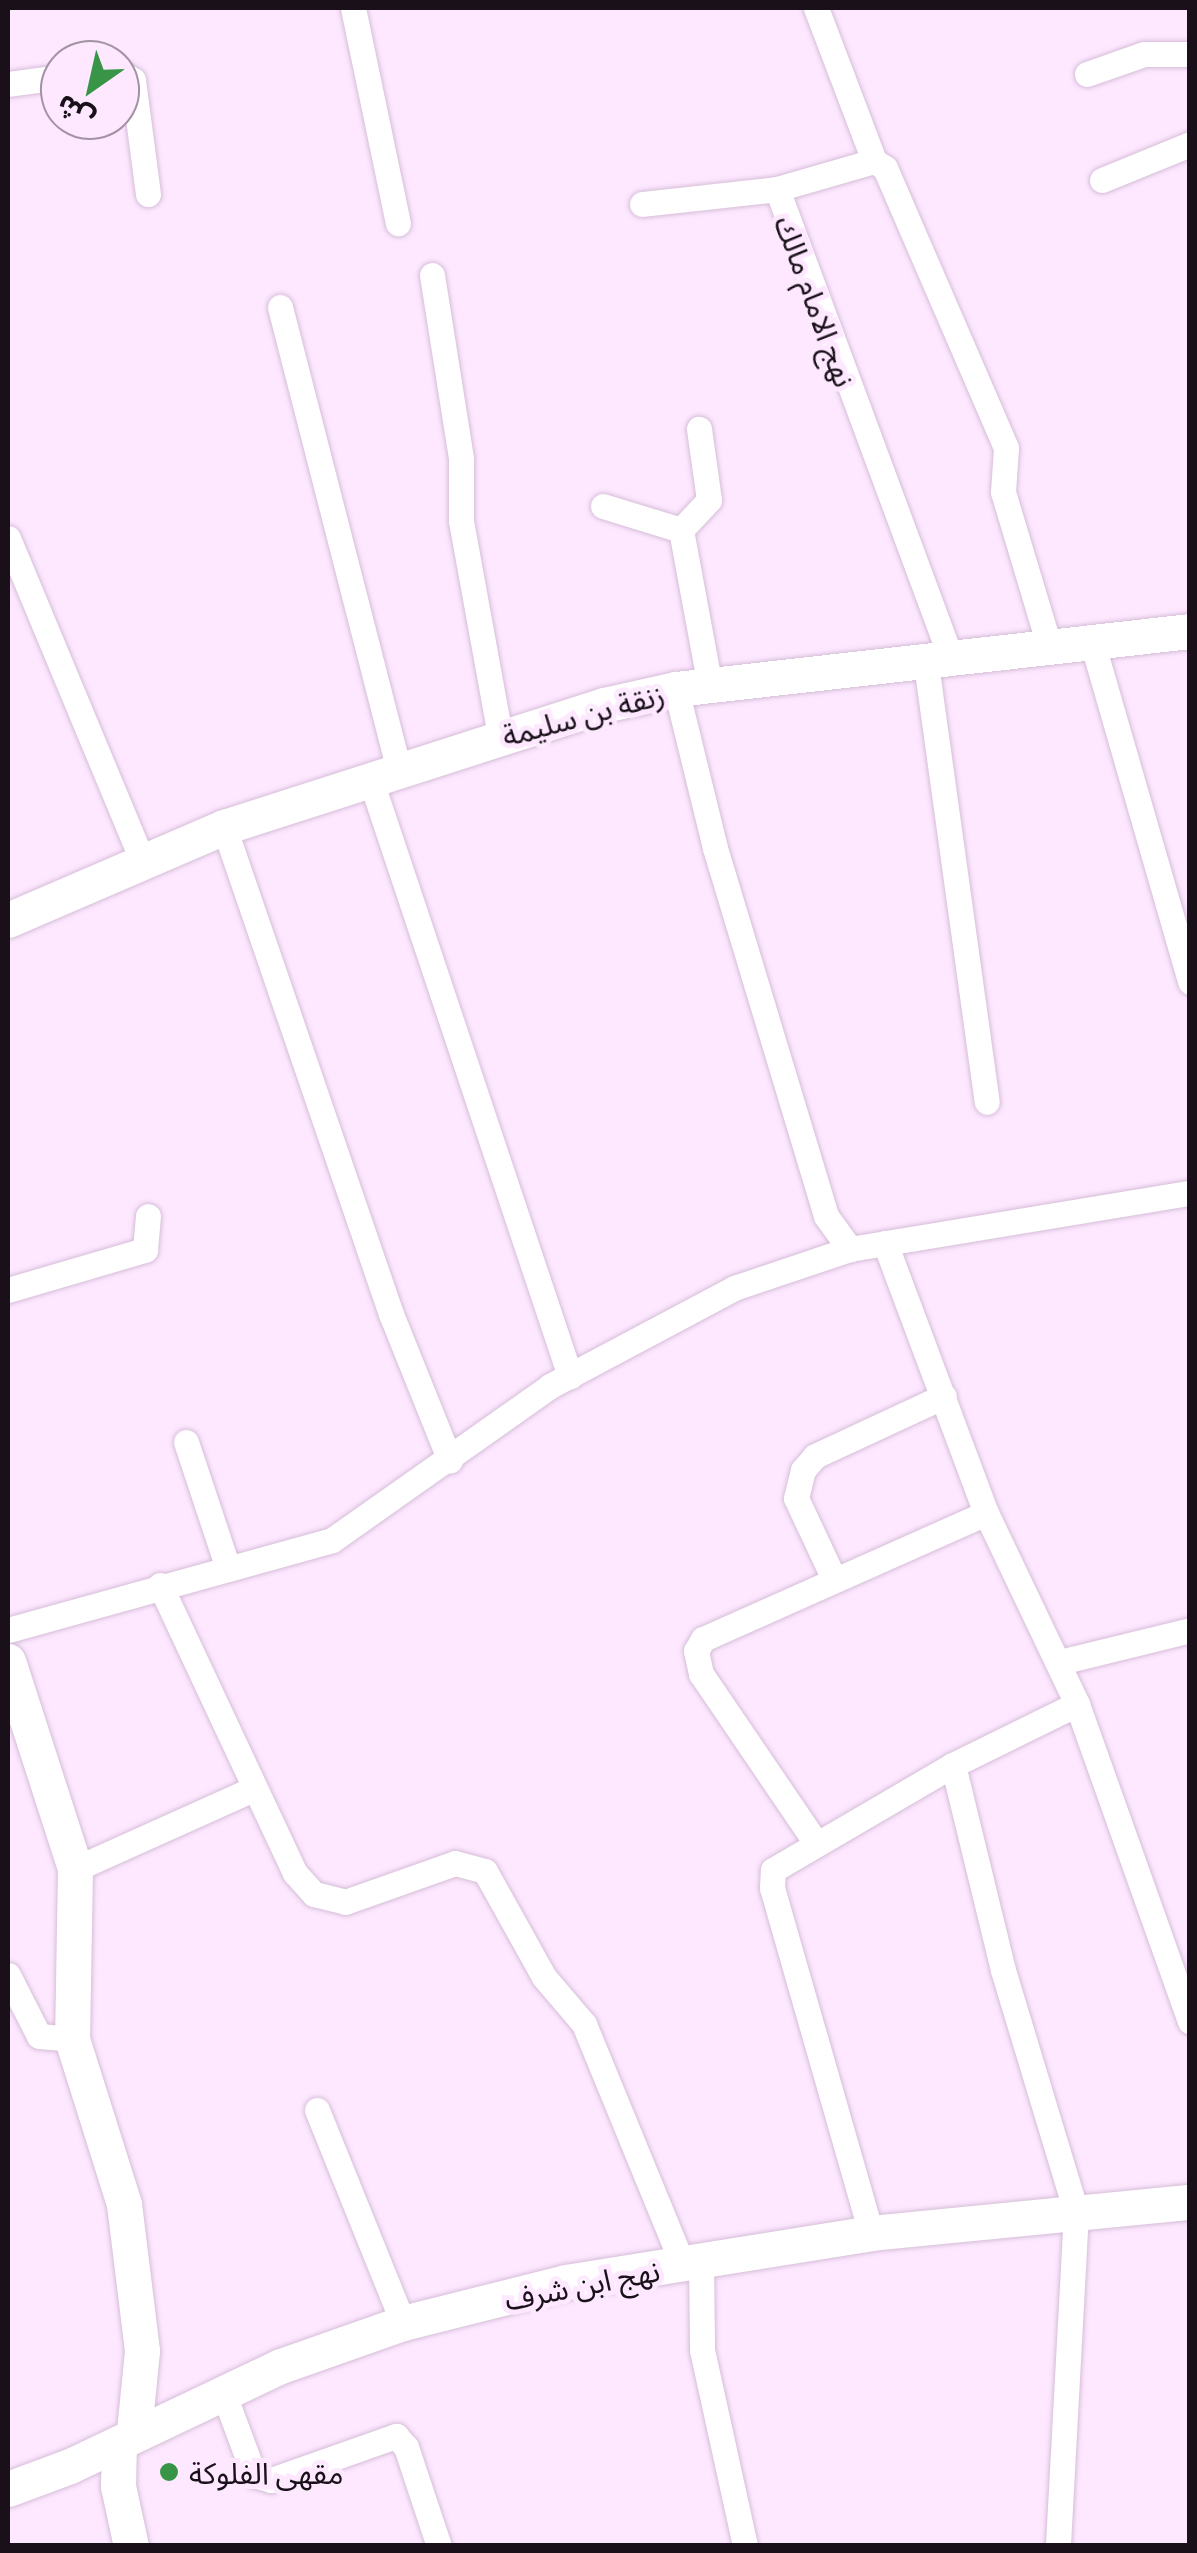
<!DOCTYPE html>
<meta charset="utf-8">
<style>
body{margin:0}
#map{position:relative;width:1197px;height:2553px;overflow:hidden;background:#fde8ff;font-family:"Exo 2","Noto Sans Arabic",sans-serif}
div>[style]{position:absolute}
.roads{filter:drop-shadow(0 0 2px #d6bdd8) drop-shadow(0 0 2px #d6bdd8)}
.street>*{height:25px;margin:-12.5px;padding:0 12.5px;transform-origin:12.5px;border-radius:12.5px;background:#fff}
.secondary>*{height:35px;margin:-17.5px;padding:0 17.5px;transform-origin:17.5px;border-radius:17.5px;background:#fff}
.dots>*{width:28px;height:28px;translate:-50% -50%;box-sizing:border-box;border:5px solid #fde8ff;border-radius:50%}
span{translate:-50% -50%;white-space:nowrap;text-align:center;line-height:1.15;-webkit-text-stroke:10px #fde8ff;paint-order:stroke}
.street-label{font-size:30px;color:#191019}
.poi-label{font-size:30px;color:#191019}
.left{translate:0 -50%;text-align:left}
.frame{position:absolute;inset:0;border:10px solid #191019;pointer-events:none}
.north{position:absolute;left:40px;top:40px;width:100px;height:100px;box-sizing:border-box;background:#fde8ff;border:2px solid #a292a3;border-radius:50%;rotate:214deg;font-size:28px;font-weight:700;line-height:40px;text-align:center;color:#191019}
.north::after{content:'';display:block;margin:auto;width:35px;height:45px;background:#389547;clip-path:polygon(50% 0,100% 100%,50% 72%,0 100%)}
</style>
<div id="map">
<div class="roads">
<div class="street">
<div style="left:353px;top:8px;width:220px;rotate:78.2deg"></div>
<div style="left:816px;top:8px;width:164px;rotate:69.2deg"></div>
<div style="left:874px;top:161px;width:101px;rotate:163.9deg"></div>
<div style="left:777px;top:189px;width:503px;rotate:69.66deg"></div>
<div style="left:120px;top:72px;width:15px;rotate:32deg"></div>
<div style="left:133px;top:80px;width:115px;rotate:82.5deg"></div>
<div style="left:1087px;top:74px;width:60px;rotate:-19.3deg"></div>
<div style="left:1144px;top:54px;width:46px"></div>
<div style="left:8px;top:84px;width:52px;rotate:-7.7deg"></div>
<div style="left:874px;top:161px;width:13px;rotate:32deg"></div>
<div style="left:885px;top:168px;width:305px;rotate:66.6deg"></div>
<div style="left:1006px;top:448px;width:44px;rotate:93.9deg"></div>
<div style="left:1003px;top:492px;width:164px;rotate:73.3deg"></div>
<div style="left:1102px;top:180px;width:95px;rotate:-22.2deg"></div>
<div style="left:642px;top:204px;width:136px;rotate:-6.3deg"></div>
<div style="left:432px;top:275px;width:185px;rotate:81deg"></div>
<div style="left:461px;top:458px;width:63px;rotate:90deg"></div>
<div style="left:461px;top:521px;width:218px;rotate:79.7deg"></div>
<div style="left:280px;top:307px;width:477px;rotate:75.6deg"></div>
<div style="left:603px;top:506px;width:82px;rotate:17.1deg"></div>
<div style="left:681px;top:530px;width:159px;rotate:79.5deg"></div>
<div style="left:681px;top:530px;width:41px;rotate:-47deg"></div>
<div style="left:709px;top:500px;width:72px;rotate:-98deg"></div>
<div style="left:8px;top:538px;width:349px;rotate:67.4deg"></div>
<div style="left:1093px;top:645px;width:351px;rotate:73.9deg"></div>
<div style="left:926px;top:664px;width:442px;rotate:82.1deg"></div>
<div style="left:676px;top:689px;width:164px;rotate:76.2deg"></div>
<div style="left:715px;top:848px;width:384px;rotate:73.2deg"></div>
<div style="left:826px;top:1216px;width:41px;rotate:54deg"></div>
<div style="left:370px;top:778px;width:631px;rotate:71.51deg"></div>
<div style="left:224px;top:827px;width:515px;rotate:71.07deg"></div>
<div style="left:391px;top:1314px;width:158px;rotate:68.1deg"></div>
<div style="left:885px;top:1243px;width:288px;rotate:69.5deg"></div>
<div style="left:986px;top:1513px;width:212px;rotate:64.5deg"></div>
<div style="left:1077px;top:1704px;width:337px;rotate:70.4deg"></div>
<div style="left:8px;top:1290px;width:143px;rotate:-16.3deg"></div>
<div style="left:145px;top:1250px;width:34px;rotate:-85deg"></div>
<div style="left:186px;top:1442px;width:130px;rotate:71.6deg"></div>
<div style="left:833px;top:1577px;width:87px;rotate:-115.1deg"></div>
<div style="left:796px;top:1498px;width:29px;rotate:-76deg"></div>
<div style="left:803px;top:1470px;width:18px;rotate:-49deg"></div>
<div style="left:815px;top:1456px;width:142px;rotate:-24.9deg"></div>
<div style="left:160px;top:1585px;width:318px;rotate:64.9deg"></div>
<div style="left:295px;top:1873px;width:28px;rotate:48deg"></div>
<div style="left:314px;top:1894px;width:32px;rotate:14deg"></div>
<div style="left:345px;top:1902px;width:117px;rotate:-19.5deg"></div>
<div style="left:455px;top:1863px;width:31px;rotate:15deg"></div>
<div style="left:485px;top:1871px;width:121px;rotate:60.9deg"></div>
<div style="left:544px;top:1977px;width:62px;rotate:49.6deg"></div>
<div style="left:584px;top:2024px;width:261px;rotate:67.7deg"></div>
<div style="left:8px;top:1630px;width:336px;rotate:-15.5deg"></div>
<div style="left:332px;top:1540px;width:267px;rotate:-35.2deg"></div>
<div style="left:550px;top:1386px;width:208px;rotate:-28deg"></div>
<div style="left:734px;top:1288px;width:122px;rotate:-18.6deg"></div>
<div style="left:850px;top:1249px;width:345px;rotate:-9.4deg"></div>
<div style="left:1060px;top:1662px;width:134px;rotate:-13.8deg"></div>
<div style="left:953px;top:1765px;width:211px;rotate:76.3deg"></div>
<div style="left:1003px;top:1970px;width:253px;rotate:73.2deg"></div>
<div style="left:1076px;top:2212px;width:334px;rotate:93.1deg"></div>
<div style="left:816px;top:1843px;width:204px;rotate:-124.2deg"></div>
<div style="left:701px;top:1674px;width:24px;rotate:-102deg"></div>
<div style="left:696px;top:1651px;width:14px;rotate:-60deg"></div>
<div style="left:703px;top:1639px;width:310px;rotate:-24deg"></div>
<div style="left:75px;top:1869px;width:197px;rotate:-24.2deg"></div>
<div style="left:8px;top:1975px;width:68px;rotate:63.1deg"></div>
<div style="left:39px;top:2036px;width:33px;rotate:5deg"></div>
<div style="left:317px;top:2110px;width:230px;rotate:68deg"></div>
<div style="left:871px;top:2233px;width:359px;rotate:-106deg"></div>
<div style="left:772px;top:1888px;width:18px;rotate:-87deg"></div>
<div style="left:773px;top:1870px;width:208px;rotate:-30.3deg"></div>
<div style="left:953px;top:1765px;width:138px;rotate:-26.2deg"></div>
<div style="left:701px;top:2262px;width:88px;rotate:89.3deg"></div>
<div style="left:702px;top:2350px;width:201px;rotate:77.6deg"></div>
<div style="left:222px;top:2389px;width:92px;rotate:69.6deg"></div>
<div style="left:254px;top:2475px;width:18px;rotate:16deg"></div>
<div style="left:271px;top:2480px;width:133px;rotate:-19.4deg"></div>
<div style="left:396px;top:2436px;width:15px;rotate:48deg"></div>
<div style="left:406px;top:2447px;width:104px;rotate:71.6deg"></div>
</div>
<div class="secondary">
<div style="left:8px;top:920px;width:235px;rotate:-23.3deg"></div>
<div style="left:224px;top:827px;width:399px;rotate:-17.8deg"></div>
<div style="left:604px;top:705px;width:74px;rotate:-12.5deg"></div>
<div style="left:676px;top:689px;width:517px;rotate:-6.44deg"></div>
<div style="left:8px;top:1661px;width:219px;rotate:72.1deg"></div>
<div style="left:75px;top:1869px;width:170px;rotate:91deg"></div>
<div style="left:72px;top:2039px;width:173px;rotate:72.5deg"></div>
<div style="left:124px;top:2204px;width:148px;rotate:83deg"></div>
<div style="left:142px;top:2351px;width:80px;rotate:95.7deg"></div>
<div style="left:119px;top:2443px;width:43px;rotate:91.3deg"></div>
<div style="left:118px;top:2486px;width:61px;rotate:77.8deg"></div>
<div style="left:8px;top:2489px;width:66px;rotate:-20.4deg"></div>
<div style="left:70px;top:2466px;width:233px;rotate:-25.4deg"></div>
<div style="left:281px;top:2366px;width:129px;rotate:-19.4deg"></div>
<div style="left:403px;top:2323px;width:168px;rotate:-14.1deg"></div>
<div style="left:566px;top:2282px;width:309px;rotate:-9.1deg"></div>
<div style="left:871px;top:2233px;width:321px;rotate:-5.6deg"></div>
</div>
</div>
<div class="dots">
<div style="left:169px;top:2472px;background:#389547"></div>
</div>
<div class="street-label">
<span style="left:816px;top:301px;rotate:70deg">نهج الامام مالك</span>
<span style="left:583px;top:714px;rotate:-15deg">زنقة بن سليمة</span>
<span style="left:582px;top:2284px;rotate:-11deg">نهج ابن شرف</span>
</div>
<div class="poi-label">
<span class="left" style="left:189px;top:2472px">مقهى الفلوكة</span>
</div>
<div class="frame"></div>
<div class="north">ش</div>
</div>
